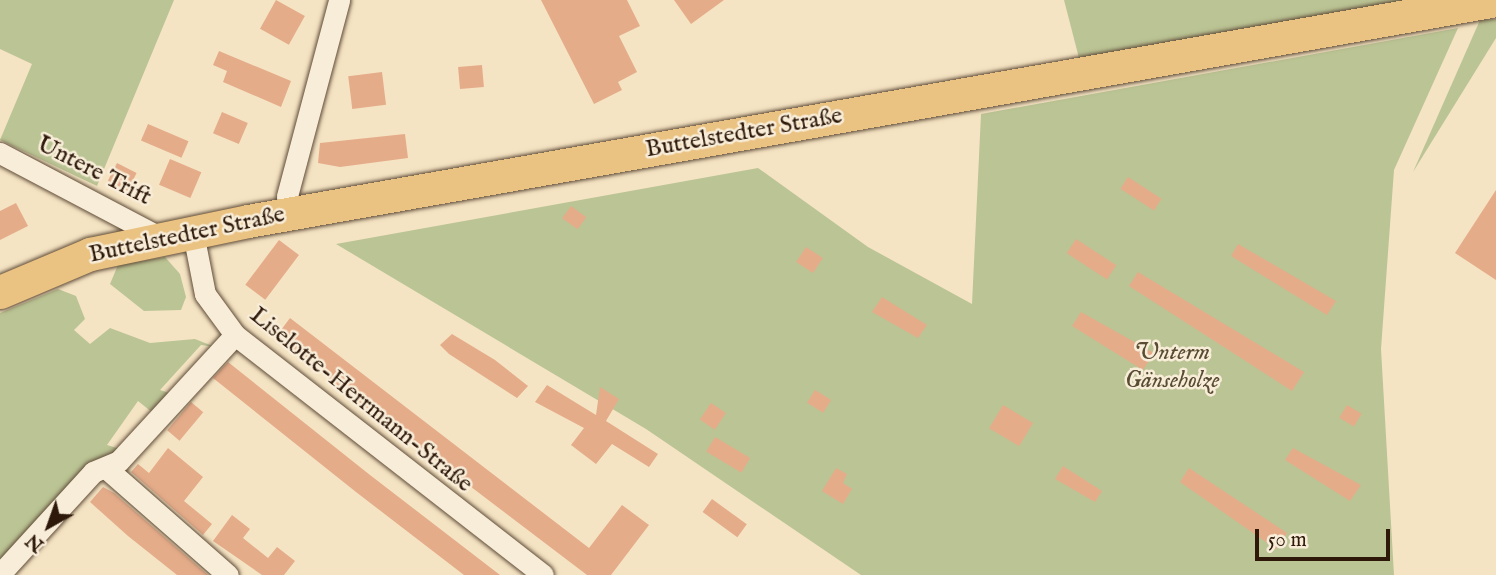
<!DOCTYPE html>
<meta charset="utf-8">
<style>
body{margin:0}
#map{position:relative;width:1496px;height:575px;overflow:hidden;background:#f5e4c3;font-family:"IM FELL English",serif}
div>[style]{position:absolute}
.green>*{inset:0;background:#bbc494}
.building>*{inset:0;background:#e5ac8a;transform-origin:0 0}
.roads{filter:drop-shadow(0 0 2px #5f4b38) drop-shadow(0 0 2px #5f4b38)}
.minor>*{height:21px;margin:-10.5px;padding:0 10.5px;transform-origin:10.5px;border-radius:10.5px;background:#f8edd8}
.primary>*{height:33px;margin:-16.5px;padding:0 16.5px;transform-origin:16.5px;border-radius:16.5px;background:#eac282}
span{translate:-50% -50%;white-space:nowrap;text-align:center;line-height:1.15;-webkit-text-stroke:5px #f8edd8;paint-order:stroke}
.street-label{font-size:24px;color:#2d1809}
.park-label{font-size:24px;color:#584c33;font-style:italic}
.north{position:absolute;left:14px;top:491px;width:70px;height:70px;-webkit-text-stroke:5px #f8edd8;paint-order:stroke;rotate:220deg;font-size:19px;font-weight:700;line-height:28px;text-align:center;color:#2d1809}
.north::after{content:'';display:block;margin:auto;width:24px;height:32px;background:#2d1809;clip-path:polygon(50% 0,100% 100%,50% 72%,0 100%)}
.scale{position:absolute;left:1255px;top:529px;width:135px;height:32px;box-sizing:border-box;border:4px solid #2d1809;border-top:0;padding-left:9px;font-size:21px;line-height:24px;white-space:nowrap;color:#2d1809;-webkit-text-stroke:5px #f8edd8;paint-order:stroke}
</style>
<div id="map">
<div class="green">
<div style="clip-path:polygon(0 0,174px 0,97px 186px,0 140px,32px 64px,0 49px)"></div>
<div style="clip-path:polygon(1064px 0,1433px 0,1080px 62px)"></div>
<div style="clip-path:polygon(1496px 19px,1496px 38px,1413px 172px,1480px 20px)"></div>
<div style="clip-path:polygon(1458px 28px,1394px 170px,1381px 349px,1394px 575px,861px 575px,646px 429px,336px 244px,758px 168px,868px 247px,972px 304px,981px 114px)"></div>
<div style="clip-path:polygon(165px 257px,180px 274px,186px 297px,181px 310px,144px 311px,110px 284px,118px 265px)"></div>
<div style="clip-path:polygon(58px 289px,76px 296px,85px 319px,74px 330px,90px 344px,110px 328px,150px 343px,195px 339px,215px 347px,201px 345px,160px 390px,172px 394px,153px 413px,138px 401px,107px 445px,120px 449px,0 560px,0 313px)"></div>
</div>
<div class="building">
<div style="left:276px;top:0;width:33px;height:33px;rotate:29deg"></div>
<div style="clip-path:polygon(541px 0,627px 0,640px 26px,619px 36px,637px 72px,618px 82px,622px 90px,594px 104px)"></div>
<div style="clip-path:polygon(674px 0,724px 0,691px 24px)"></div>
<div style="clip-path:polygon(219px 51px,291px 81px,281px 107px,223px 82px,227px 71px,213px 65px)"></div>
<div style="left:482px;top:65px;width:22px;height:24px;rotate:85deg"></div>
<div style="left:382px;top:72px;width:33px;height:34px;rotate:83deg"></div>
<div style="left:222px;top:112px;width:28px;height:23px;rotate:23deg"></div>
<div style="left:148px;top:124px;width:44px;height:18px;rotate:23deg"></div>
<div style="clip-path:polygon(405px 134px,408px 158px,340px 167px,318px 163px,320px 143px)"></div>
<div style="left:170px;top:159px;width:34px;height:28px;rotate:23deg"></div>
<div style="left:117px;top:163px;width:22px;height:20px;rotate:27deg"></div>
<div style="left:1128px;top:177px;width:40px;height:14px;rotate:33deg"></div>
<div style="clip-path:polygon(1496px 190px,1496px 280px,1455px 253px)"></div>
<div style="clip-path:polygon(16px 203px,28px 226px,0 240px,0 211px)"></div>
<div style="left:571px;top:206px;width:19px;height:15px;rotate:36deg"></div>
<div style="left:1076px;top:239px;width:48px;height:17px;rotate:33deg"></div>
<div style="left:279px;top:240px;width:25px;height:56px;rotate:37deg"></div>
<div style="clip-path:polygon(1238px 244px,1336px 301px,1327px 315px,1231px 256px)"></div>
<div style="left:806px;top:247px;width:20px;height:18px;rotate:33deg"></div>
<div style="clip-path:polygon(1138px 272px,1304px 372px,1292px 391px,1129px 286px)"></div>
<div style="clip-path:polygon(882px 297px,927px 325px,918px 338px,872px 312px)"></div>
<div style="clip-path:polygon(1081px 312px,1154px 353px,1143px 370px,1072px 326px)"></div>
<div style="clip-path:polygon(290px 318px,589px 548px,622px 505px,649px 525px,611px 575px,587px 575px,275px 338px)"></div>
<div style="clip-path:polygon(452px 334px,495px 360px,528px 386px,517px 398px,449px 354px,440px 345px)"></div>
<div style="clip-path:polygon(228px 362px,370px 475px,500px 575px,464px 575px,356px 492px,213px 378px)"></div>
<div style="clip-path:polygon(547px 385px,596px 415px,600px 387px,619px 399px,606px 421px,658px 454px,649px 467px,612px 444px,596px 464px,571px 445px,584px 428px,535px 402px)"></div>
<div style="left:815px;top:390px;width:19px;height:15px;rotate:32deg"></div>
<div style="left:191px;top:402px;width:16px;height:37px;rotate:40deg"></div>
<div style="left:711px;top:403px;width:18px;height:20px;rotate:34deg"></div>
<div style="left:1003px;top:405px;width:35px;height:27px;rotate:31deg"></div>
<div style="left:1347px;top:405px;width:17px;height:15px;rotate:31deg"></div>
<div style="left:715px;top:437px;width:41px;height:17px;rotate:31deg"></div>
<div style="clip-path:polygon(168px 448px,203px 477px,184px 501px,212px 524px,203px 535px,131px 472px,138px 464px,149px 473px)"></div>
<div style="clip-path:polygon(1293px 448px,1361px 485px,1350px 501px,1285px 460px)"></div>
<div style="clip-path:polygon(1063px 466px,1102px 491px,1095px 502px,1055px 479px)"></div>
<div style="clip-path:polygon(836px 468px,847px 474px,843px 483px,852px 489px,843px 504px,822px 491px)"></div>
<div style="clip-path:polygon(1189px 468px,1287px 533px,1276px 549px,1180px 482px)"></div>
<div style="clip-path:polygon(103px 487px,114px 493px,208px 575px,177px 575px,128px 536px,90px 502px)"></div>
<div style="left:712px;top:499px;width:43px;height:16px;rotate:36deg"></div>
<div style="clip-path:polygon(232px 515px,250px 529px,243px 538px,268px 558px,277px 547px,295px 561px,284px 575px,262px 575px,213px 541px)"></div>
</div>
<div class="roads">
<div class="minor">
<div style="left:0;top:153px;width:184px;rotate:27.8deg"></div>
<div style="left:291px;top:213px;width:17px;rotate:-103deg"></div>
<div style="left:287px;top:196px;width:203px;rotate:-75.1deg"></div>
<div style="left:193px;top:233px;width:62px;rotate:78.9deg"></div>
<div style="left:205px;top:294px;width:51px;rotate:53.8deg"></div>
<div style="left:235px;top:335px;width:390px;rotate:37.9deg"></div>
<div style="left:106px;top:468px;width:162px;rotate:41.3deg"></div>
<div style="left:0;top:574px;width:138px;rotate:-47.6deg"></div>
<div style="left:93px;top:472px;width:28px;rotate:-23deg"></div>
<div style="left:119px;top:461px;width:171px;rotate:-47.4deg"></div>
</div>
<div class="primary">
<div style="left:0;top:292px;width:98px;rotate:-22.9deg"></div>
<div style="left:90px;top:254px;width:161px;rotate:-11.8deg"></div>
<div style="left:248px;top:221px;width:1267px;rotate:-10.04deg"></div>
</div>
</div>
<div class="street-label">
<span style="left:744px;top:133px;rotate:-10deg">Buttelstedter Straße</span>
<span style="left:94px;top:171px;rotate:27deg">Untere Trift</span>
<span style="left:187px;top:235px;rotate:-12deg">Buttelstedter Straße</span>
<span style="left:361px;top:400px;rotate:39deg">Liselotte-Herrmann-Straße</span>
</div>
<div class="park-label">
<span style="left:1172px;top:367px">Unterm<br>Gänseholze</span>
</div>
<div class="north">N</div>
<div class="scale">50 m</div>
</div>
